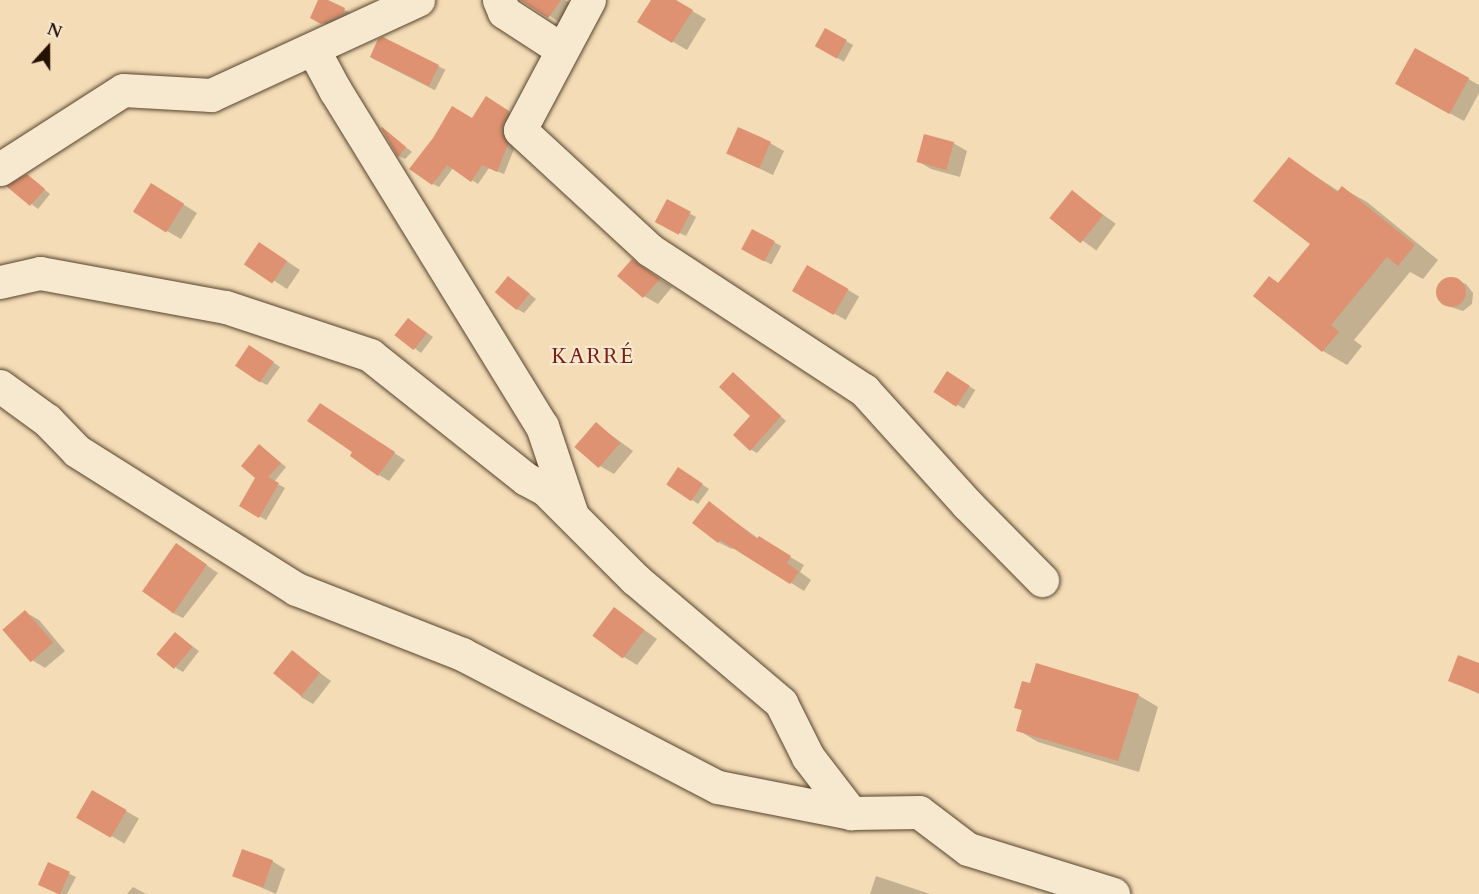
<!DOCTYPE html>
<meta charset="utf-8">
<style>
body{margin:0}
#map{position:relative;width:1479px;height:894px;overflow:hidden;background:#f3dcb6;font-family:Cardo,serif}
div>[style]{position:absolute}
.shadow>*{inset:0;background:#0003;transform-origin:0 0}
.building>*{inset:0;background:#de9271;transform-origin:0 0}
.round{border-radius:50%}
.roads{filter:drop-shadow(0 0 2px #58442e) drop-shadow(0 0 2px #58442e)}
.minor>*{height:33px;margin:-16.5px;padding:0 16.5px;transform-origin:16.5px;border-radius:16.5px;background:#f7e8d0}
span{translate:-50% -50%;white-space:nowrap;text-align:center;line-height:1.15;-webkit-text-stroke:4.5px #f7e8d0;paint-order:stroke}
.neighbourhood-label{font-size:22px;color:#7a1f14;letter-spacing:1.5px}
.north{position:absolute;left:18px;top:18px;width:60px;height:60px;-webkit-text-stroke:4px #f7e8d0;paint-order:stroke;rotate:21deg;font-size:16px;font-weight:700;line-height:24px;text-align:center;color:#251100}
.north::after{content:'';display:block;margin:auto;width:21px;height:27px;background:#251100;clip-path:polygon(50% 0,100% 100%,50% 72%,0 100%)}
</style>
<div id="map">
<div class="shadow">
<div style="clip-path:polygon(320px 0,324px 0,351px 13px,329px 26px,318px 21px)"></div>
<div style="clip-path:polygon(527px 0,565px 0,575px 7px,563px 25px)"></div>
<div style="clip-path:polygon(653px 0,673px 0,706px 19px,687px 50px,639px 22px)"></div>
<div style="left:826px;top:30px;width:31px;height:19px;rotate:29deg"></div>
<div style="left:383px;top:38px;width:70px;height:23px;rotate:27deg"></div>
<div style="clip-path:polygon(1416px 50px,1479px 85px,1479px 93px,1464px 121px,1397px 84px)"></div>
<div style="clip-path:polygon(493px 102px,514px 116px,507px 134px,514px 149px,504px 174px,489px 168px,478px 184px,453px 168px,439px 187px,433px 184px,472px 120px)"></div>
<div style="clip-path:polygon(383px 129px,412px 152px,405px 159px,399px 156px)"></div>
<div style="clip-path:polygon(770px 143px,784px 151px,773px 175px,741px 160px)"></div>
<div style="clip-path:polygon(953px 143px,967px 151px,960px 177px,931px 169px,918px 161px)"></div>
<div style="clip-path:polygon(1289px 159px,1340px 192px,1342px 188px,1367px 202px,1438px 260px,1423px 279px,1410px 272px,1354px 340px,1362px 346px,1347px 365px,1323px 351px,1270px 278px,1279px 283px,1312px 244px)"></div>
<div style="clip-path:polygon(33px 180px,50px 194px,38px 209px,8px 186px)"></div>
<div style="left:1072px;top:192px;width:54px;height:33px;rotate:36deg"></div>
<div style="clip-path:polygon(165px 193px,197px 213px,181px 239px,167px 231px)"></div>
<div style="clip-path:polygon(667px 201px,696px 217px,686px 236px,663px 225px)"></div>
<div style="left:753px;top:231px;width:32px;height:21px;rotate:28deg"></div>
<div style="clip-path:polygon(273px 252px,300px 270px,287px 289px,247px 263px)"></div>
<div style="clip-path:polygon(632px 261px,672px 287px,658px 304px,644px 296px)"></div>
<div style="left:808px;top:267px;width:59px;height:27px;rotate:30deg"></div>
<div style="clip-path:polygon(509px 278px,536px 299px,524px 313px,517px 309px)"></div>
<div style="clip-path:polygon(1448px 278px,1466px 284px,1473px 293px,1472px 304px,1463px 311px,1445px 305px,1437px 296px,1439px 285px)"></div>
<div style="clip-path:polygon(415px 324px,433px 337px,421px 353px,397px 335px)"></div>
<div style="clip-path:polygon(255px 350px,280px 367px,267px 385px,261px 382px)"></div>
<div style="left:947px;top:373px;width:33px;height:22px;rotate:31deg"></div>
<div style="clip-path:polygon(734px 374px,786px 421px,757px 453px,750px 449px,752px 416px)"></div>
<div style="clip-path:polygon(331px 411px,405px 460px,389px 481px,379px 475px,354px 452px)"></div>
<div style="clip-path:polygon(596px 424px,633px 451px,614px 474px,600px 466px)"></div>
<div style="clip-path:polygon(260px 446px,286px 467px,274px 482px,285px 488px,266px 520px,241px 506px,257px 477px)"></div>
<div style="clip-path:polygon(684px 472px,709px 489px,698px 504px,668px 483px)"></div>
<div style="clip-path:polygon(709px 503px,759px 539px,804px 565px,800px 572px,811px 580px,804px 591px,734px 547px,732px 549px,718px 542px)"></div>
<div style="clip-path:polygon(177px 545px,218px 573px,183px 618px,171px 612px)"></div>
<div style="clip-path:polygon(615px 609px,657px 639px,637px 665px,624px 657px)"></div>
<div style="clip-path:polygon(25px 612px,39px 620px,65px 651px,45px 668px,32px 660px)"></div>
<div style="clip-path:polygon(181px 638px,199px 651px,183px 672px,176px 668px)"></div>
<div style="clip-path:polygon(292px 652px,331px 681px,313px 704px,301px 697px)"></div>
<div style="clip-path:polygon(1479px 664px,1479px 694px,1450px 680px)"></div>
<div style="clip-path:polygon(1138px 695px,1158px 707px,1139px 772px,1038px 742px,1018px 730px,1023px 711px,1016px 707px)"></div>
<div style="left:93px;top:792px;width:53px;height:29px;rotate:30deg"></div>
<div style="clip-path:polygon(272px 861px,285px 869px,276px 894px,233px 875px)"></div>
<div style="clip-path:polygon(49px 864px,76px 877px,67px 894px,59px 894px,45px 887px)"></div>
<div style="clip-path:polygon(876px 876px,930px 894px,870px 894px)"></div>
<div style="clip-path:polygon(133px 887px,146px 894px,127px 894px)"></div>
</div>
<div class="building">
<div style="clip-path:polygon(318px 0,328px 0,345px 8px,343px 14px,321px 24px,310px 18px)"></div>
<div style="clip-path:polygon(520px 0,561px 0,548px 18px)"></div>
<div style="clip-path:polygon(651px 0,676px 0,693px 10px,672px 43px,637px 22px)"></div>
<div style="left:825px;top:28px;width:25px;height:21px;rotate:29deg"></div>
<div style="clip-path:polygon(383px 37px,439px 65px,429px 86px,370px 57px,378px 39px)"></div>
<div style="left:1415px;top:48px;width:62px;height:41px;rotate:29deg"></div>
<div style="clip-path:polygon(486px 96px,509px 111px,501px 130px,508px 144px,497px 172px,482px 165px,471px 182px,447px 165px,432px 185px,409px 169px,433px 138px,452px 106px,472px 118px)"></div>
<div style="clip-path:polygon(382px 127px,406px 147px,398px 157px,381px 128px)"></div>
<div style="left:738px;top:127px;width:36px;height:29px;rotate:24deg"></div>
<div style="left:924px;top:134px;width:31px;height:29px;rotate:15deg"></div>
<div style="clip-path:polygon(1289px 157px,1337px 192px,1342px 186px,1415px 245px,1398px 266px,1387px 257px,1331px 325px,1339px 332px,1322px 352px,1253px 296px,1269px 276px,1278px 283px,1310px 244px,1253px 201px)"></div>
<div style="clip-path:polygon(27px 174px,45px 189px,30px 206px,6px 186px)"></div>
<div style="left:151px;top:183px;width:39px;height:34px;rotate:32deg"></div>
<div style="left:1072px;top:190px;width:40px;height:36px;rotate:39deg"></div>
<div style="left:667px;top:199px;width:27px;height:26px;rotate:28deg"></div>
<div style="left:752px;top:229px;width:26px;height:23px;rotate:28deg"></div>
<div style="left:259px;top:242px;width:34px;height:27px;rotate:34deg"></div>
<div style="clip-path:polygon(632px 259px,660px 279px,643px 298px,617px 276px)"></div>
<div style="left:807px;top:265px;width:48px;height:30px;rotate:30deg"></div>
<div style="left:508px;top:276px;width:28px;height:21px;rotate:39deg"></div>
<div class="round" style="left:1436px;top:277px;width:30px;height:30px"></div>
<div style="left:408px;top:318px;width:24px;height:22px;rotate:38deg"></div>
<div style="left:249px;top:345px;width:30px;height:25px;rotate:34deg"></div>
<div style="left:947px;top:371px;width:27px;height:25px;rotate:33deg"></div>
<div style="clip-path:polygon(733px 372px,781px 416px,750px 451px,733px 435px,750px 416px,719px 387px)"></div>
<div style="clip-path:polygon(320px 403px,395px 452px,378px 476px,350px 456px,352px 452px,307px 421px)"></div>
<div style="left:596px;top:422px;width:32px;height:33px;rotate:41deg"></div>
<div style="clip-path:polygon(259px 444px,281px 463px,268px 477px,279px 483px,259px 518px,239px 506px,255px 478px,241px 466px)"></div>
<div style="left:678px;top:467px;width:30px;height:21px;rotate:34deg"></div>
<div style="clip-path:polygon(709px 501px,757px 539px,759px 536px,791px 556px,787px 563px,799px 572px,790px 584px,720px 540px,718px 543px,692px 523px)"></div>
<div style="left:176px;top:543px;width:38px;height:59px;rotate:35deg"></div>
<div style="left:614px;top:607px;width:38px;height:36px;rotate:37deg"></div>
<div style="left:25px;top:610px;width:43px;height:30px;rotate:49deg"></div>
<div style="left:175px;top:632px;width:23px;height:29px;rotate:40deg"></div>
<div style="left:292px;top:650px;width:36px;height:30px;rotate:39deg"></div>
<div style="clip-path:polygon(1458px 655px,1479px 663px,1479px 693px,1448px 681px)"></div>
<div style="clip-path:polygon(1036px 663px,1139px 694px,1118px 761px,1016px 731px,1022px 710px,1014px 708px,1022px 681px,1030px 683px)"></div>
<div style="left:92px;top:790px;width:40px;height:32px;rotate:30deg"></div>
<div style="left:242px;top:849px;width:33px;height:29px;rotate:20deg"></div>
<div style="left:48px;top:862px;width:24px;height:25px;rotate:24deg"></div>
</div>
<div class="roads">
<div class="minor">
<div style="left:499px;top:0;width:13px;rotate:67deg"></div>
<div style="left:504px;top:12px;width:68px;rotate:33deg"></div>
<div style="left:589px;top:0;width:147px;rotate:118deg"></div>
<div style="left:520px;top:130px;width:177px;rotate:42.7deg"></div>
<div style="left:650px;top:250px;width:256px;rotate:33.2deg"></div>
<div style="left:864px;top:390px;width:154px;rotate:47.9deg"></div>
<div style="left:967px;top:504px;width:107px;rotate:45.4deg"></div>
<div style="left:313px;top:49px;width:47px;rotate:61.8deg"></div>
<div style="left:335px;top:90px;width:395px;rotate:58.4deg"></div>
<div style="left:542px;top:426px;width:91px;rotate:71.4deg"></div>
<div style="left:0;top:169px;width:146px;rotate:-32.7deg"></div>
<div style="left:123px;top:90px;width:88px;rotate:3.3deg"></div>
<div style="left:211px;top:95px;width:228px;rotate:-24.7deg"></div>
<div style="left:0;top:282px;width:41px;rotate:-12.7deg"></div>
<div style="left:40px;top:273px;width:189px;rotate:10.4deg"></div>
<div style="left:226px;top:307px;width:152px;rotate:18.4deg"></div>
<div style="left:370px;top:355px;width:199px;rotate:38.5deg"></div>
<div style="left:526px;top:479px;width:21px;rotate:28deg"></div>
<div style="left:545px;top:489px;width:127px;rotate:45deg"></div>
<div style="left:635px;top:579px;width:192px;rotate:40.3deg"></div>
<div style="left:781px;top:703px;width:60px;rotate:63.4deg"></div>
<div style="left:808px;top:757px;width:71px;rotate:52.5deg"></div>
<div style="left:0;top:386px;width:58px;rotate:35.9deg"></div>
<div style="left:47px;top:420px;width:43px;rotate:45.9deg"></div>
<div style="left:77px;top:451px;width:259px;rotate:32.2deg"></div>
<div style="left:296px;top:589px;width:178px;rotate:21.4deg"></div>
<div style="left:462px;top:654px;width:288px;rotate:27.5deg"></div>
<div style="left:718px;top:787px;width:136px;rotate:11.1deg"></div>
<div style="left:851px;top:813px;width:68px;rotate:-0.8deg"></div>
<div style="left:919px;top:812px;width:61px;rotate:37.1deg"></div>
<div style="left:968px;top:849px;width:152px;rotate:17.2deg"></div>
</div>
</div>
<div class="neighbourhood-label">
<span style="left:593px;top:357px">KARRÉ</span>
</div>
<div class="north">N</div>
</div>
